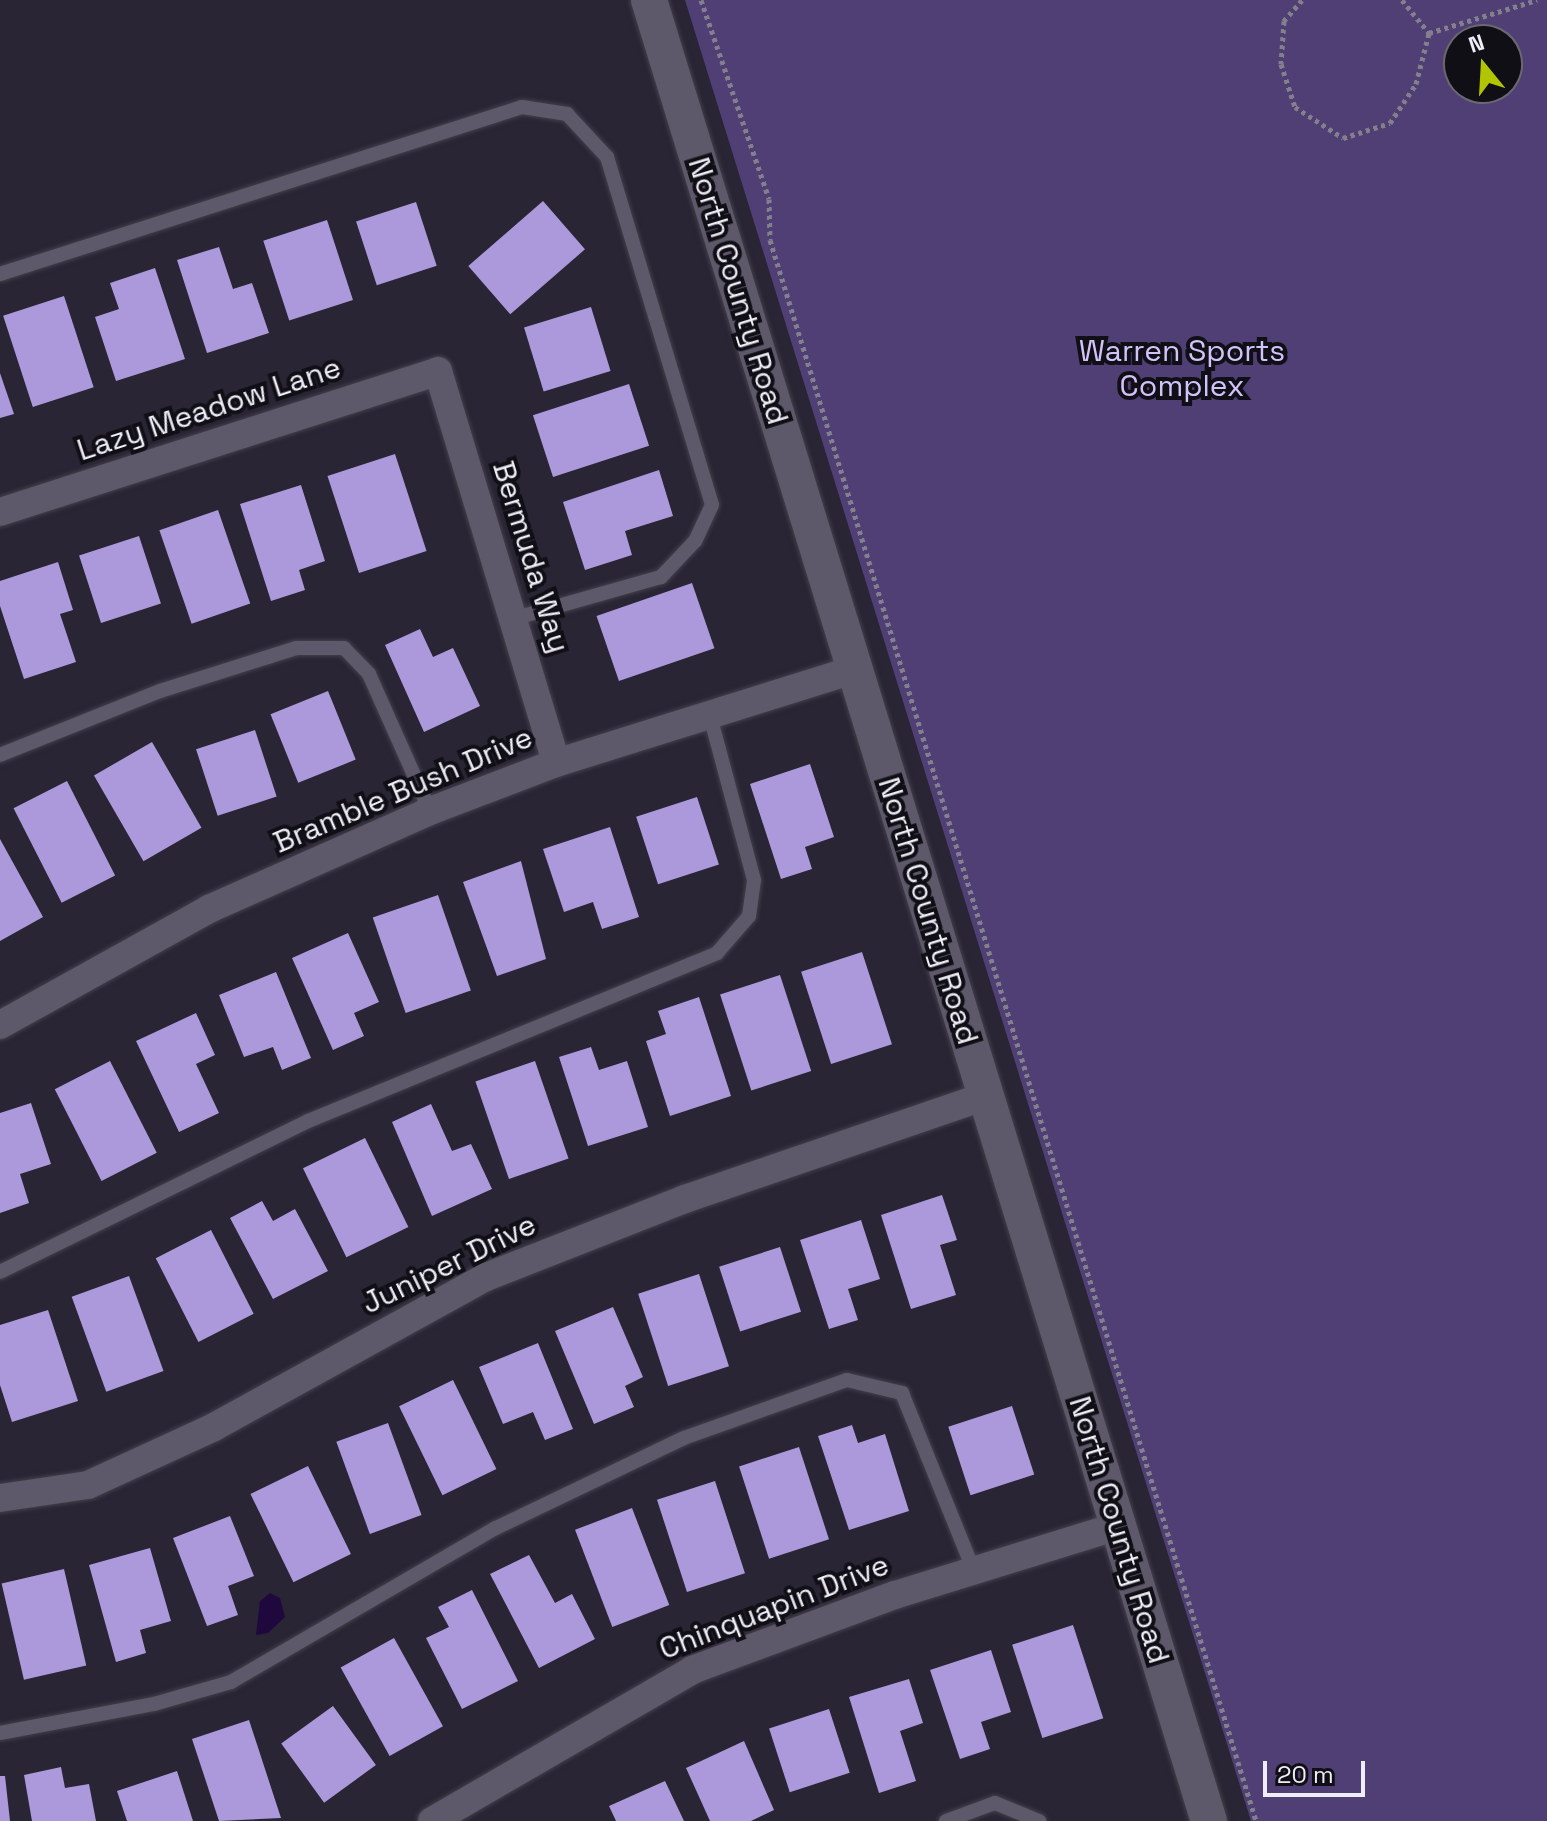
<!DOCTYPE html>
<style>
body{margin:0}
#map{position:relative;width:1547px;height:1821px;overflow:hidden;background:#292534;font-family:"Space Grotesk",sans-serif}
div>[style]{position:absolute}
.green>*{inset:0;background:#503f74}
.water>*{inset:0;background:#1f083e}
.building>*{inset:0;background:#ac99db;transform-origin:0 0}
.path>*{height:5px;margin-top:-2.5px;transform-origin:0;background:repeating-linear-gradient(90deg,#83808d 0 4px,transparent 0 8px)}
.roads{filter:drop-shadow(0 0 2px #433f4b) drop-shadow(0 0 2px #433f4b)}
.service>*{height:14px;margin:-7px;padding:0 7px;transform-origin:7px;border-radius:7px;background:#5d596a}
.minor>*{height:28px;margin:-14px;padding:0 14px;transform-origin:14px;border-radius:14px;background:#5d596a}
.tertiary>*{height:36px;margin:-18px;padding:0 18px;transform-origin:18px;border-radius:18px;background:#5d596a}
span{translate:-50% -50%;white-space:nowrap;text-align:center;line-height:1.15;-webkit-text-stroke:8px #110f16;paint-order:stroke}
.street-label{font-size:30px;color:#efedf7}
.park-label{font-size:30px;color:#d1c3f9}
.north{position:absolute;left:1443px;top:24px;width:80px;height:80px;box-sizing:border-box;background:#110f16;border:2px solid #6a6870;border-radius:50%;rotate:342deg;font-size:22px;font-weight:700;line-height:32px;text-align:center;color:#efedf7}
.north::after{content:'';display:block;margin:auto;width:28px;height:36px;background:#b1c500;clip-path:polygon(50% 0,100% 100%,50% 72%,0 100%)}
.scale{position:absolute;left:1263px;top:1761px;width:102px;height:36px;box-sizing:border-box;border:4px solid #efedf7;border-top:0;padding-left:10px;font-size:24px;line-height:28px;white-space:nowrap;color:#efedf7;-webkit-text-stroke:6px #110f16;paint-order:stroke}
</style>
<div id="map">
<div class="green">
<div style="clip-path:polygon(evenodd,685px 0,1547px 0,1547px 1821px,1251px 1821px,685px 0,1459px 40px,1507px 40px,1507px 88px,1459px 88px,1459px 40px)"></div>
</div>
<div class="water">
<div style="clip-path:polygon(270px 1593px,280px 1598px,285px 1617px,268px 1633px,256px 1635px,260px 1601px)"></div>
</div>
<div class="building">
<div style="left:543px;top:201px;width:64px;height:99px;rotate:49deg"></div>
<div style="left:416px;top:202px;width:67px;height:63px;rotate:72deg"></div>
<div style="left:327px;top:220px;width:84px;height:67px;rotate:72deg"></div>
<div style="clip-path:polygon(219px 247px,233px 289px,252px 283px,269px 333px,207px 353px,177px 260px)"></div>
<div style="clip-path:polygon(155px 268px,185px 359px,116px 381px,95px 317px,119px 309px,110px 283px)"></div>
<div style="left:64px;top:296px;width:96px;height:64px;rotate:72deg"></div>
<div style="left:591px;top:307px;width:67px;height:70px;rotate:73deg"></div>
<div style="clip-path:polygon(0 373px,14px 414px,0 418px)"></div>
<div style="left:629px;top:384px;width:65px;height:101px;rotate:72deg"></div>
<div style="left:395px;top:454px;width:102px;height:71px;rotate:72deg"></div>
<div style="clip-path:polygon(659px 470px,673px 516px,625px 531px,632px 555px,585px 570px,563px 502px)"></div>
<div style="clip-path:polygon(301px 485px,325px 561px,299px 570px,305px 590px,271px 601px,240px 504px)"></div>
<div style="left:218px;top:510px;width:99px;height:62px;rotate:71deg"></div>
<div style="left:139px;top:536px;width:71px;height:63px;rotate:72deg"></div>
<div style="clip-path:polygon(58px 562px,73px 610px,60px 614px,76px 662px,24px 679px,0 606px,0 581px)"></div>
<div style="left:692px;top:583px;width:69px;height:101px;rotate:71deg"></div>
<div style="clip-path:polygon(420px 629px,433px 657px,453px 648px,480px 706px,424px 732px,385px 645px)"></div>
<div style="left:328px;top:691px;width:74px;height:62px;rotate:68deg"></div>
<div style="left:255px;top:730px;width:70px;height:62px;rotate:72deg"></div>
<div style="left:152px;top:742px;width:99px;height:67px;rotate:60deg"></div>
<div style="clip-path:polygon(810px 764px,834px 837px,805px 847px,812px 869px,781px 879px,750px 784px)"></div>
<div style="left:67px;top:781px;width:106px;height:60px;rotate:63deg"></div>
<div style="left:697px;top:797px;width:71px;height:64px;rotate:72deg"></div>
<div style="clip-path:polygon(610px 827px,639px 917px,602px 929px,593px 902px,564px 912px,543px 849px)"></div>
<div style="clip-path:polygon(0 839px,43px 917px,0 941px)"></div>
<div style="clip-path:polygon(521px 861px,546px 959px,497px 976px,463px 882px)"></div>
<div style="left:438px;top:895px;width:101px;height:69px;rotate:71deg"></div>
<div style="clip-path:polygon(348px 933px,379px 1002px,354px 1013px,364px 1036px,333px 1050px,292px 958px)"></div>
<div style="left:862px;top:952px;width:97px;height:64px;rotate:72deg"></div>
<div style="clip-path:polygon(276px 972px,311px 1058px,282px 1070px,273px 1047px,244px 1057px,219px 995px)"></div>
<div style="left:780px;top:975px;width:101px;height:63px;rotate:72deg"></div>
<div style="clip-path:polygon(699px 997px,731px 1096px,670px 1116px,646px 1041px,666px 1034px,658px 1011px)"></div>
<div style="clip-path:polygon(196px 1013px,215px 1055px,196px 1064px,219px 1113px,179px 1132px,136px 1041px)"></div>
<div style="clip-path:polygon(591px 1047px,599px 1070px,627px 1061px,648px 1127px,588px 1146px,559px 1057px)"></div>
<div style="left:110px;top:1061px;width:103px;height:62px;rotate:63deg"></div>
<div style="left:535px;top:1061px;width:103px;height:63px;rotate:71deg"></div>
<div style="clip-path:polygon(31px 1103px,51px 1164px,20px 1174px,29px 1203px,0 1213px,0 1113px)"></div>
<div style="clip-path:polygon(431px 1104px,452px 1151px,471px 1144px,492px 1189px,432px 1216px,392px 1122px)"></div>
<div style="left:365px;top:1138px;width:99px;height:69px;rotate:64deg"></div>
<div style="clip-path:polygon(942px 1195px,957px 1240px,940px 1245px,956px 1295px,911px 1309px,881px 1215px)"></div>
<div style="clip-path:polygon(262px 1201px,273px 1221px,295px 1209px,328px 1271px,273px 1299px,230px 1218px)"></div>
<div style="clip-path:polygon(861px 1220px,880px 1279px,848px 1289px,858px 1320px,829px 1329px,800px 1240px)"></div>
<div style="left:211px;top:1230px;width:94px;height:62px;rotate:63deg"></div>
<div style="left:780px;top:1247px;width:68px;height:64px;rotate:72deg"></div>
<div style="left:699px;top:1274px;width:97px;height:64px;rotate:72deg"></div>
<div style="left:129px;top:1276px;width:101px;height:61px;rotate:70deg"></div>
<div style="clip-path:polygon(613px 1307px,643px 1377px,625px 1386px,634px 1407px,594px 1424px,555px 1331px)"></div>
<div style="clip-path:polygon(48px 1310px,78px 1401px,12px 1422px,0 1385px,0 1325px)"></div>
<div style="clip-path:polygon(538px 1343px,573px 1429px,545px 1440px,533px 1412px,503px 1424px,479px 1367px)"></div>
<div style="left:453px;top:1380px;width:99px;height:60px;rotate:64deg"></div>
<div style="left:1012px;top:1406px;width:72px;height:67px;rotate:72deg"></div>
<div style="left:388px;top:1423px;width:98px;height:55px;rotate:70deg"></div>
<div style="clip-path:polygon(852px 1425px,858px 1443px,885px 1434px,909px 1511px,849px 1530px,818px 1436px)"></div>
<div style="left:799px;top:1447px;width:97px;height:63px;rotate:72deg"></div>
<div style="left:308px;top:1466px;width:98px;height:64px;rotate:64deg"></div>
<div style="left:715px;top:1481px;width:97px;height:61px;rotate:72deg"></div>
<div style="left:632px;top:1508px;width:104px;height:61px;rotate:69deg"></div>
<div style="clip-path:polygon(230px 1516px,254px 1576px,228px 1586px,238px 1615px,207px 1626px,173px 1538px)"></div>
<div style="clip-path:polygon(150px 1548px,171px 1621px,140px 1630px,146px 1653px,116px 1662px,89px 1565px)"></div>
<div style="clip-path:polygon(529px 1555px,555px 1603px,572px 1594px,595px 1639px,539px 1668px,490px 1574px)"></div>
<div style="left:64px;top:1569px;width:99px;height:64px;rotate:77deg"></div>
<div style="clip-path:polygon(472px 1590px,518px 1681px,462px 1709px,426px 1638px,449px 1627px,438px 1607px)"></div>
<div style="left:1073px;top:1625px;width:98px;height:64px;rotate:72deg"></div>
<div style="left:394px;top:1638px;width:101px;height:61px;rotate:61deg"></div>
<div style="clip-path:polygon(991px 1650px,1011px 1712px,981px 1722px,990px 1749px,960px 1759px,930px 1670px)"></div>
<div style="clip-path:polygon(909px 1679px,923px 1723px,900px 1731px,916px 1781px,879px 1793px,849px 1697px)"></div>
<div style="left:333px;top:1706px;width:73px;height:64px;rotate:54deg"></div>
<div style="left:829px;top:1709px;width:67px;height:63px;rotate:72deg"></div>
<div style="clip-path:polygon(249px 1720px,281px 1818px,219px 1821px,192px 1739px)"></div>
<div style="clip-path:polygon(744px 1741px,774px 1810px,751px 1821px,710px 1821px,686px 1768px)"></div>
<div style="clip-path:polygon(61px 1767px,65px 1788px,89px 1784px,96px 1821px,32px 1821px,24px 1775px)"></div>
<div style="clip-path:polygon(177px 1771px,193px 1821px,127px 1821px,117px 1791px)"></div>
<div style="clip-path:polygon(0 1776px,5px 1776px,10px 1821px,0 1821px)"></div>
<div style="clip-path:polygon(665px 1781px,684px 1821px,616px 1821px,609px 1806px)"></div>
</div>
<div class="path">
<div style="left:701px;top:0;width:210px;rotate:71.1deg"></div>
<div style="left:769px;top:199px;width:41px;rotate:88.6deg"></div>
<div style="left:770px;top:240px;width:1654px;rotate:72.91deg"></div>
<div style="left:1302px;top:0;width:28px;rotate:131deg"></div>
<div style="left:1284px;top:21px;width:43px;rotate:94deg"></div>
<div style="left:1281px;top:64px;width:45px;rotate:72deg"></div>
<div style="left:1295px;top:107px;width:57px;rotate:32.9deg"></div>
<div style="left:1343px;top:138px;width:49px;rotate:-17.7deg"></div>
<div style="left:1390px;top:123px;width:47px;rotate:-56.3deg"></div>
<div style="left:1416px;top:84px;width:53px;rotate:-75.7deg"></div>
<div style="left:1402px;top:0;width:43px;rotate:50.7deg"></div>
<div style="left:1429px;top:33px;width:113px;rotate:-17deg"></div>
</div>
<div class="roads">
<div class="service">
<div style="left:0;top:274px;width:548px;rotate:-17.74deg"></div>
<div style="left:522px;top:107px;width:46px;rotate:8.8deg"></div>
<div style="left:567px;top:114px;width:59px;rotate:47.1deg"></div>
<div style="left:607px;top:157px;width:363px;rotate:73.2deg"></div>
<div style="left:712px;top:505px;width:40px;rotate:115deg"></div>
<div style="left:695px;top:541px;width:50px;rotate:133.4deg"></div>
<div style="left:661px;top:577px;width:151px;rotate:164.2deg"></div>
<div style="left:0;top:755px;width:172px;rotate:-21.8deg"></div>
<div style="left:160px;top:691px;width:143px;rotate:-17.5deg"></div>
<div style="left:296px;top:648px;width:48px"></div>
<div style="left:344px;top:648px;width:36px;rotate:46deg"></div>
<div style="left:369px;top:674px;width:150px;rotate:66deg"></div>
<div style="left:0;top:1272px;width:343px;rotate:-26.1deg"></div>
<div style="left:308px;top:1121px;width:442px;rotate:-22.3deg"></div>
<div style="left:717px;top:953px;width:49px;rotate:-49.1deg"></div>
<div style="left:749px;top:916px;width:36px;rotate:-82deg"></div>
<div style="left:754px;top:880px;width:170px;rotate:-105deg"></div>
<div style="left:0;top:1733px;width:157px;rotate:-10.7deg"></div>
<div style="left:154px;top:1704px;width:80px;rotate:-15.9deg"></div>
<div style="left:231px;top:1682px;width:306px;rotate:-30.2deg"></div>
<div style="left:496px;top:1528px;width:208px;rotate:-25.6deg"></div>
<div style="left:684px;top:1438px;width:173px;rotate:-19.6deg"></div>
<div style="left:847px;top:1380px;width:57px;rotate:13.3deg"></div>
<div style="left:902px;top:1393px;width:190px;rotate:68deg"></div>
<div style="left:946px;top:1821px;width:52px;rotate:-20.2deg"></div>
<div style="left:995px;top:1803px;width:48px;rotate:22.2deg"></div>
</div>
<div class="minor">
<div style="left:0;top:512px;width:460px;rotate:-17.8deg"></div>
<div style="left:438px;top:371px;width:409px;rotate:73.2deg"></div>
<div style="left:0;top:1025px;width:239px;rotate:-29deg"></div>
<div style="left:209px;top:909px;width:242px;rotate:-23.9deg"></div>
<div style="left:430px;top:811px;width:135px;rotate:-20.9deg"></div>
<div style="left:556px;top:763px;width:311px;rotate:-17.4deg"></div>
<div style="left:0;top:1498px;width:89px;rotate:-8.4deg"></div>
<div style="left:88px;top:1485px;width:139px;rotate:-24.7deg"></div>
<div style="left:214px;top:1427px;width:311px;rotate:-28.9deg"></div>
<div style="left:486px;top:1277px;width:214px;rotate:-21.4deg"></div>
<div style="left:685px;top:1199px;width:317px;rotate:-18.9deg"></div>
<div style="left:432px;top:1821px;width:301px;rotate:-30.1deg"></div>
<div style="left:692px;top:1670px;width:216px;rotate:-20.3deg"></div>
<div style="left:895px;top:1595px;width:233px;rotate:-17.2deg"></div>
</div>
<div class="tertiary">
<div style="left:649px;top:0;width:1905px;rotate:72.91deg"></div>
</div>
</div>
<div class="street-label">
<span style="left:738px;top:291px;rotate:73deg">North County Road</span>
<span style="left:209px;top:409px;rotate:-18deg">Lazy Meadow Lane</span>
<span style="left:531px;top:557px;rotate:73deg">Bermuda Way</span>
<span style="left:403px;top:790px;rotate:-23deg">Bramble Bush Drive</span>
<span style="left:928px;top:911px;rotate:73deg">North County Road</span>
<span style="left:449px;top:1264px;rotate:-26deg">Juniper Drive</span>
<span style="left:1119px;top:1530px;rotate:73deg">North County Road</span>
<span style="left:774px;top:1607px;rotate:-21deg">Chinquapin Drive</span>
</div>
<div class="park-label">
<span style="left:1182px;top:368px">Warren Sports<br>Complex</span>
</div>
<div class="north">N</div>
<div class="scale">20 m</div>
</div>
